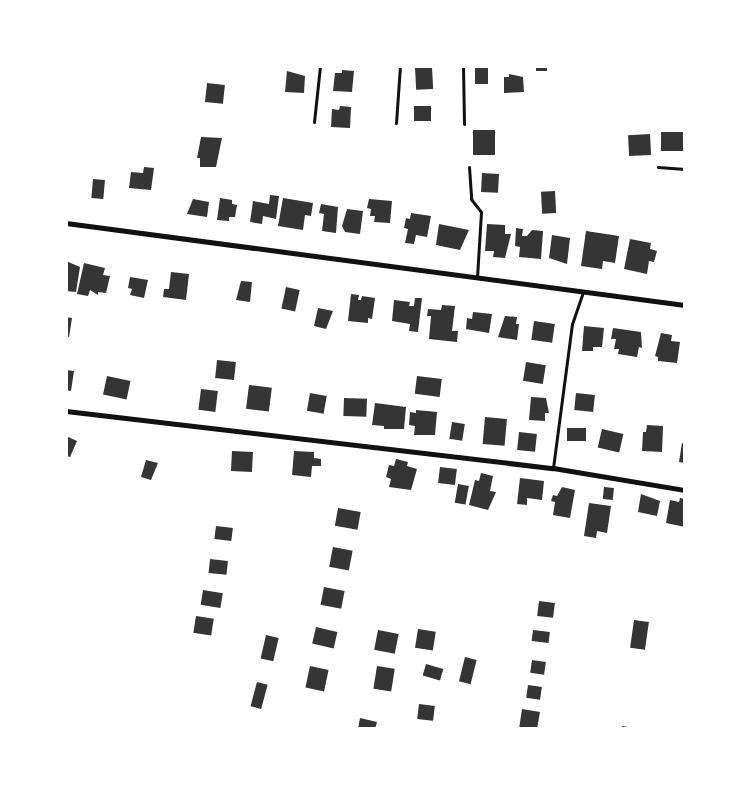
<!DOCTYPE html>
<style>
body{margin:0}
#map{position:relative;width:751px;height:795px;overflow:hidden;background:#fff;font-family:Ubuntu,sans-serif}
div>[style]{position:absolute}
.building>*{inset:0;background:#353535;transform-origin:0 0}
.service>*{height:3px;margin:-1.5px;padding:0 1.5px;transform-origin:1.5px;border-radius:1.5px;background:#111}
.minor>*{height:5px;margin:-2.5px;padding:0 2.5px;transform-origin:2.5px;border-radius:2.5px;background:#111}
span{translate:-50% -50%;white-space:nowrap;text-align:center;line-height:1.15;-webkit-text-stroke:5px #fff;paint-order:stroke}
.frame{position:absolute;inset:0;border:68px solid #fff;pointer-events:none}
</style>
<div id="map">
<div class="building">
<div style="left:475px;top:66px;width:13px;height:18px"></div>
<div style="left:536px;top:66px;width:11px;height:5px"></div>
<div style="left:432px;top:67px;width:22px;height:17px;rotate:87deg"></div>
<div style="clip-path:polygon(342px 70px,354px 71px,352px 92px,333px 91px,335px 73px,342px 73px)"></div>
<div style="clip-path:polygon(287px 71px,305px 76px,304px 93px,285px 92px)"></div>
<div style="clip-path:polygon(509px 74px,523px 77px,524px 92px,504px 93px,504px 77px,509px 77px)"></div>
<div style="left:207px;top:83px;width:18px;height:19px;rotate:6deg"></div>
<div style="clip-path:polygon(340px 106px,351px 107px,350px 128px,331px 127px,332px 109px,339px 110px)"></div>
<div style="left:414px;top:106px;width:17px;height:15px"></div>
<div style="left:473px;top:130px;width:22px;height:25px"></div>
<div style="left:685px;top:132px;width:19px;height:24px;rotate:90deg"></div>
<div style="left:650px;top:134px;width:21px;height:22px;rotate:87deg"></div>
<div style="clip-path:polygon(201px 137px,222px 138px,216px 167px,200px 167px,200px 158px,197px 158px)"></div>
<div style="clip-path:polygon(144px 167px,154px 168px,151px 190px,129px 188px,131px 172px,143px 173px)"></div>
<div style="left:482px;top:173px;width:17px;height:19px;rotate:3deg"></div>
<div style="left:93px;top:179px;width:12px;height:19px;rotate:5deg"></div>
<div style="left:555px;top:191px;width:22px;height:14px;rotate:87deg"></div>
<div style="clip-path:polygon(270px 195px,279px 196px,276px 219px,263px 216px,262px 224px,250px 222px,253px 201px,269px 204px)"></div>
<div style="clip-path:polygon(220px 198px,232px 200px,232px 204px,237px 205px,235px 217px,229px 217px,229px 221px,217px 220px)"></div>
<div style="clip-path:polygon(283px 198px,313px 203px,311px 216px,305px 215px,303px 230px,278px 226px)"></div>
<div style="clip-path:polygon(193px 199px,209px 202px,207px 217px,187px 214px)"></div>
<div style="clip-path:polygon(369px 199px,392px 201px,390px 223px,374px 222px,375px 216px,370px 216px,371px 209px,367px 208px)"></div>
<div style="clip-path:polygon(321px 204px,338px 207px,336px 233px,322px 231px,324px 214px,319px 213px)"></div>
<div style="clip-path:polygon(347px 209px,363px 211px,360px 234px,345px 232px,342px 226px)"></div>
<div style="clip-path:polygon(411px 213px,431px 216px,427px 237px,416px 235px,414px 244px,405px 243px,408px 229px,404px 228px,406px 218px,410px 219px)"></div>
<div style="clip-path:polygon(439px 224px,469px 230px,460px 250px,436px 245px)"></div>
<div style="clip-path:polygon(487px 224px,505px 225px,505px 234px,511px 234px,505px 258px,493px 257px,494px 251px,485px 251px)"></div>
<div style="clip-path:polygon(516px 228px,523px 229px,522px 236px,527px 236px,532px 230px,543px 231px,541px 259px,519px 257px,520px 247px,515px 246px)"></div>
<div style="clip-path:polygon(586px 231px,619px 236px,615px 263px,603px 261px,602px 269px,581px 266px)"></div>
<div style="clip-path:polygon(552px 235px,570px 238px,567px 264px,549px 258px)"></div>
<div style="clip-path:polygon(630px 239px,651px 243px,650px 249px,657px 251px,654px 262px,649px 261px,647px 274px,624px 269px)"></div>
<div style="clip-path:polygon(66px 261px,80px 267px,76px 292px,67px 291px)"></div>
<div style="clip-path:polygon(84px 263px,105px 268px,103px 275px,110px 276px,106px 293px,98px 292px,98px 295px,90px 290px,88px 296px,77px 294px)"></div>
<div style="clip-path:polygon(171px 272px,189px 274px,186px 300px,163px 297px,164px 289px,169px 289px)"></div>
<div style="clip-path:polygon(130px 277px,148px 280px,144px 298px,130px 295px,132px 289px,128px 288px)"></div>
<div style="clip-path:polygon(241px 281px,252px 282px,250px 302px,236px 300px)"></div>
<div style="left:286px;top:287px;width:14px;height:22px;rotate:12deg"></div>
<div style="clip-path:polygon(351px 294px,359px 295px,358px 300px,361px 300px,362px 296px,375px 298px,372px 319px,368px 318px,368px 323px,348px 321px)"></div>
<div style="clip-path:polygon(415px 298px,422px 298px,418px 332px,409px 331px,410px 324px,392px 321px,394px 300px,410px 302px,409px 306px,414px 306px)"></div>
<div style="clip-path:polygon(442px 305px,455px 306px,452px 331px,458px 331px,457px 342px,429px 339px,431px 316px,427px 316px,428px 309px,441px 310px)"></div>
<div style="clip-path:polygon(318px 308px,333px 311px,326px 329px,314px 326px)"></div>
<div style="clip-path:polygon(473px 312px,492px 314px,489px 333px,466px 329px,467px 318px,472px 319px)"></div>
<div style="clip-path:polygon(505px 316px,517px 317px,516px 324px,519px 324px,517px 340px,498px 337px)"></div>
<div style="clip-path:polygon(66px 317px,72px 318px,69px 337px,66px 336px)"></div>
<div style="left:534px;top:321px;width:21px;height:19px;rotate:8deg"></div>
<div style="clip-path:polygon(584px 326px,604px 328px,602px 347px,593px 347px,593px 351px,582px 351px)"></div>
<div style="clip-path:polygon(613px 328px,641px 332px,642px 348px,639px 347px,637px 357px,618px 354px,619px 349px,614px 349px,616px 339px,611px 339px)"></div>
<div style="clip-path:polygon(661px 333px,672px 335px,671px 341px,680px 342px,677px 363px,658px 361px,658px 357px,655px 356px)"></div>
<div style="left:217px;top:360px;width:19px;height:18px;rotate:6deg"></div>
<div style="left:526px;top:362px;width:20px;height:19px;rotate:9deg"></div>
<div style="clip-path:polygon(66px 370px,74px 371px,71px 391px,66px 390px)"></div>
<div style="left:107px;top:376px;width:24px;height:19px;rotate:12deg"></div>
<div style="left:417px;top:376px;width:25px;height:18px;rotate:7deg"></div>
<div style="left:249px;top:385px;width:23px;height:24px;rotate:7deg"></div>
<div style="left:201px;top:389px;width:17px;height:21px;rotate:7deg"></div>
<div style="left:310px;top:393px;width:17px;height:18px;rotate:10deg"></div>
<div style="left:576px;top:393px;width:19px;height:17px;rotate:6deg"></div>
<div style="clip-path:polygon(531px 397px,546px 398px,549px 413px,545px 413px,545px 421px,529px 420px)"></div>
<div style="left:344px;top:398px;width:23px;height:18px;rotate:2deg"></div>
<div style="clip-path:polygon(375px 403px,406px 407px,404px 429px,384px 429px,384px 426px,372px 425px)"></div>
<div style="clip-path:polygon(416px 410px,437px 412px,435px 435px,414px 435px,415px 426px,409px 425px,410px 412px,416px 413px)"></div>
<div style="left:485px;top:417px;width:22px;height:27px;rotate:5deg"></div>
<div style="left:452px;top:422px;width:13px;height:17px;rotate:9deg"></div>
<div style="clip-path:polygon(647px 425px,663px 426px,662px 452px,642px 451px,643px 432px,646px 432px)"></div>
<div style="left:567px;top:428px;width:19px;height:13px"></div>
<div style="left:602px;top:429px;width:22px;height:19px;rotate:13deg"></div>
<div style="left:519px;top:432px;width:18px;height:18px;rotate:6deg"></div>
<div style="clip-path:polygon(66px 436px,77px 441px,70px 457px,66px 456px)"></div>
<div style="clip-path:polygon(682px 443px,685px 444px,685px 463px,679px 462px)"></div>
<div style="left:232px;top:451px;width:21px;height:20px;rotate:3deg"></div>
<div style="clip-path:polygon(294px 451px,314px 452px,314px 458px,321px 459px,321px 466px,312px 466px,311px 477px,292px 475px)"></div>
<div style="clip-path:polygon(396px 459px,408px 462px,407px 466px,417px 469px,411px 490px,389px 487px,391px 479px,386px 477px,389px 465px,394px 466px)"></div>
<div style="clip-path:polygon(146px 460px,158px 463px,151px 480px,141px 477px)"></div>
<div style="left:440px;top:467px;width:17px;height:16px;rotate:7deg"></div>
<div style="clip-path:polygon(481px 473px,493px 476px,490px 491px,496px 492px,488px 510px,469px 505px,475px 480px,479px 481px)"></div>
<div style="clip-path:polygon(520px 478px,544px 481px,542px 500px,527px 498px,527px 505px,517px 504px)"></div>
<div style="left:458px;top:484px;width:11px;height:19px;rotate:10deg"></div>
<div style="clip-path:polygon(562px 487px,575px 490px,570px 518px,553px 515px,555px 502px,551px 501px,553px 495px,557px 496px)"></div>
<div style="left:604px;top:487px;width:10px;height:12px;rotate:6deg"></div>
<div style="clip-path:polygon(641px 494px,660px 501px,657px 516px,638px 512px)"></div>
<div style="clip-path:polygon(680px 498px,685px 499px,685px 527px,666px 523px,670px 500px,679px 502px)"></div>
<div style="clip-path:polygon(589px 503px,611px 506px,607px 533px,597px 531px,596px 538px,584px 536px)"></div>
<div style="left:338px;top:508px;width:23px;height:18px;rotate:10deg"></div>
<div style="left:216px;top:526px;width:17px;height:13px;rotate:7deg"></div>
<div style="left:333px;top:547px;width:20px;height:20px;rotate:11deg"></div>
<div style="left:210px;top:559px;width:18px;height:14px;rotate:6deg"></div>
<div style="left:324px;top:587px;width:21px;height:18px;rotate:11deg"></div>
<div style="left:203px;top:590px;width:20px;height:15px;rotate:9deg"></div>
<div style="left:539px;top:601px;width:16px;height:15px;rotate:7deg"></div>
<div style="left:196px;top:616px;width:18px;height:17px;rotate:9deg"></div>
<div style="left:634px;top:620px;width:15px;height:28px;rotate:8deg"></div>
<div style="left:316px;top:627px;width:22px;height:17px;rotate:13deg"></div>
<div style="left:418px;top:629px;width:18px;height:19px;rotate:9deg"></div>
<div style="left:378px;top:630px;width:21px;height:20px;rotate:11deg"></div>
<div style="left:533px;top:630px;width:17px;height:11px;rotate:7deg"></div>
<div style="left:266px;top:635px;width:13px;height:24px;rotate:13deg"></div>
<div style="left:465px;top:657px;width:12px;height:25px;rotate:14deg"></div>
<div style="left:532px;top:660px;width:14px;height:13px;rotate:8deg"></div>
<div style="left:426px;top:664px;width:18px;height:12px;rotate:16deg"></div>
<div style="left:310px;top:666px;width:19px;height:22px;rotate:12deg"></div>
<div style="left:377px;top:666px;width:18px;height:23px;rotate:9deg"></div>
<div style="left:257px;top:682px;width:11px;height:25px;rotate:15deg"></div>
<div style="left:528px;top:685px;width:14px;height:13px;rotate:8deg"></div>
<div style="left:419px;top:704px;width:16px;height:15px;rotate:7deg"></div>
<div style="clip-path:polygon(522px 709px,540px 712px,537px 729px,519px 729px)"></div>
<div style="clip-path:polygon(360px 718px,377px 722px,375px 729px,358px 729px)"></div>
<div style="clip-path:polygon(622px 726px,635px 728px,635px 729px,622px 729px)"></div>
</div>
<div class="service">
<div style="left:463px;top:66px;width:58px;rotate:89deg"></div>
<div style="left:314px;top:122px;width:56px;rotate:-83.9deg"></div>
<div style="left:396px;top:123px;width:57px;rotate:-86deg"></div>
<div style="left:469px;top:167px;width:32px;rotate:86deg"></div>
<div style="left:471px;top:199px;width:16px;rotate:52deg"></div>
<div style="left:481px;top:212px;width:65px;rotate:93.5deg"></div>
<div style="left:658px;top:167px;width:27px;rotate:4deg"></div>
<div style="left:553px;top:468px;width:145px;rotate:-82.5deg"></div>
<div style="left:572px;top:324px;width:34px;rotate:-71deg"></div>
</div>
<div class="minor">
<div style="left:66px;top:223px;width:624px;rotate:7.55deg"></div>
<div style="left:66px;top:411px;width:490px;rotate:6.7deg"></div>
<div style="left:553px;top:468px;width:134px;rotate:9.5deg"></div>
</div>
<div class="frame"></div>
</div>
